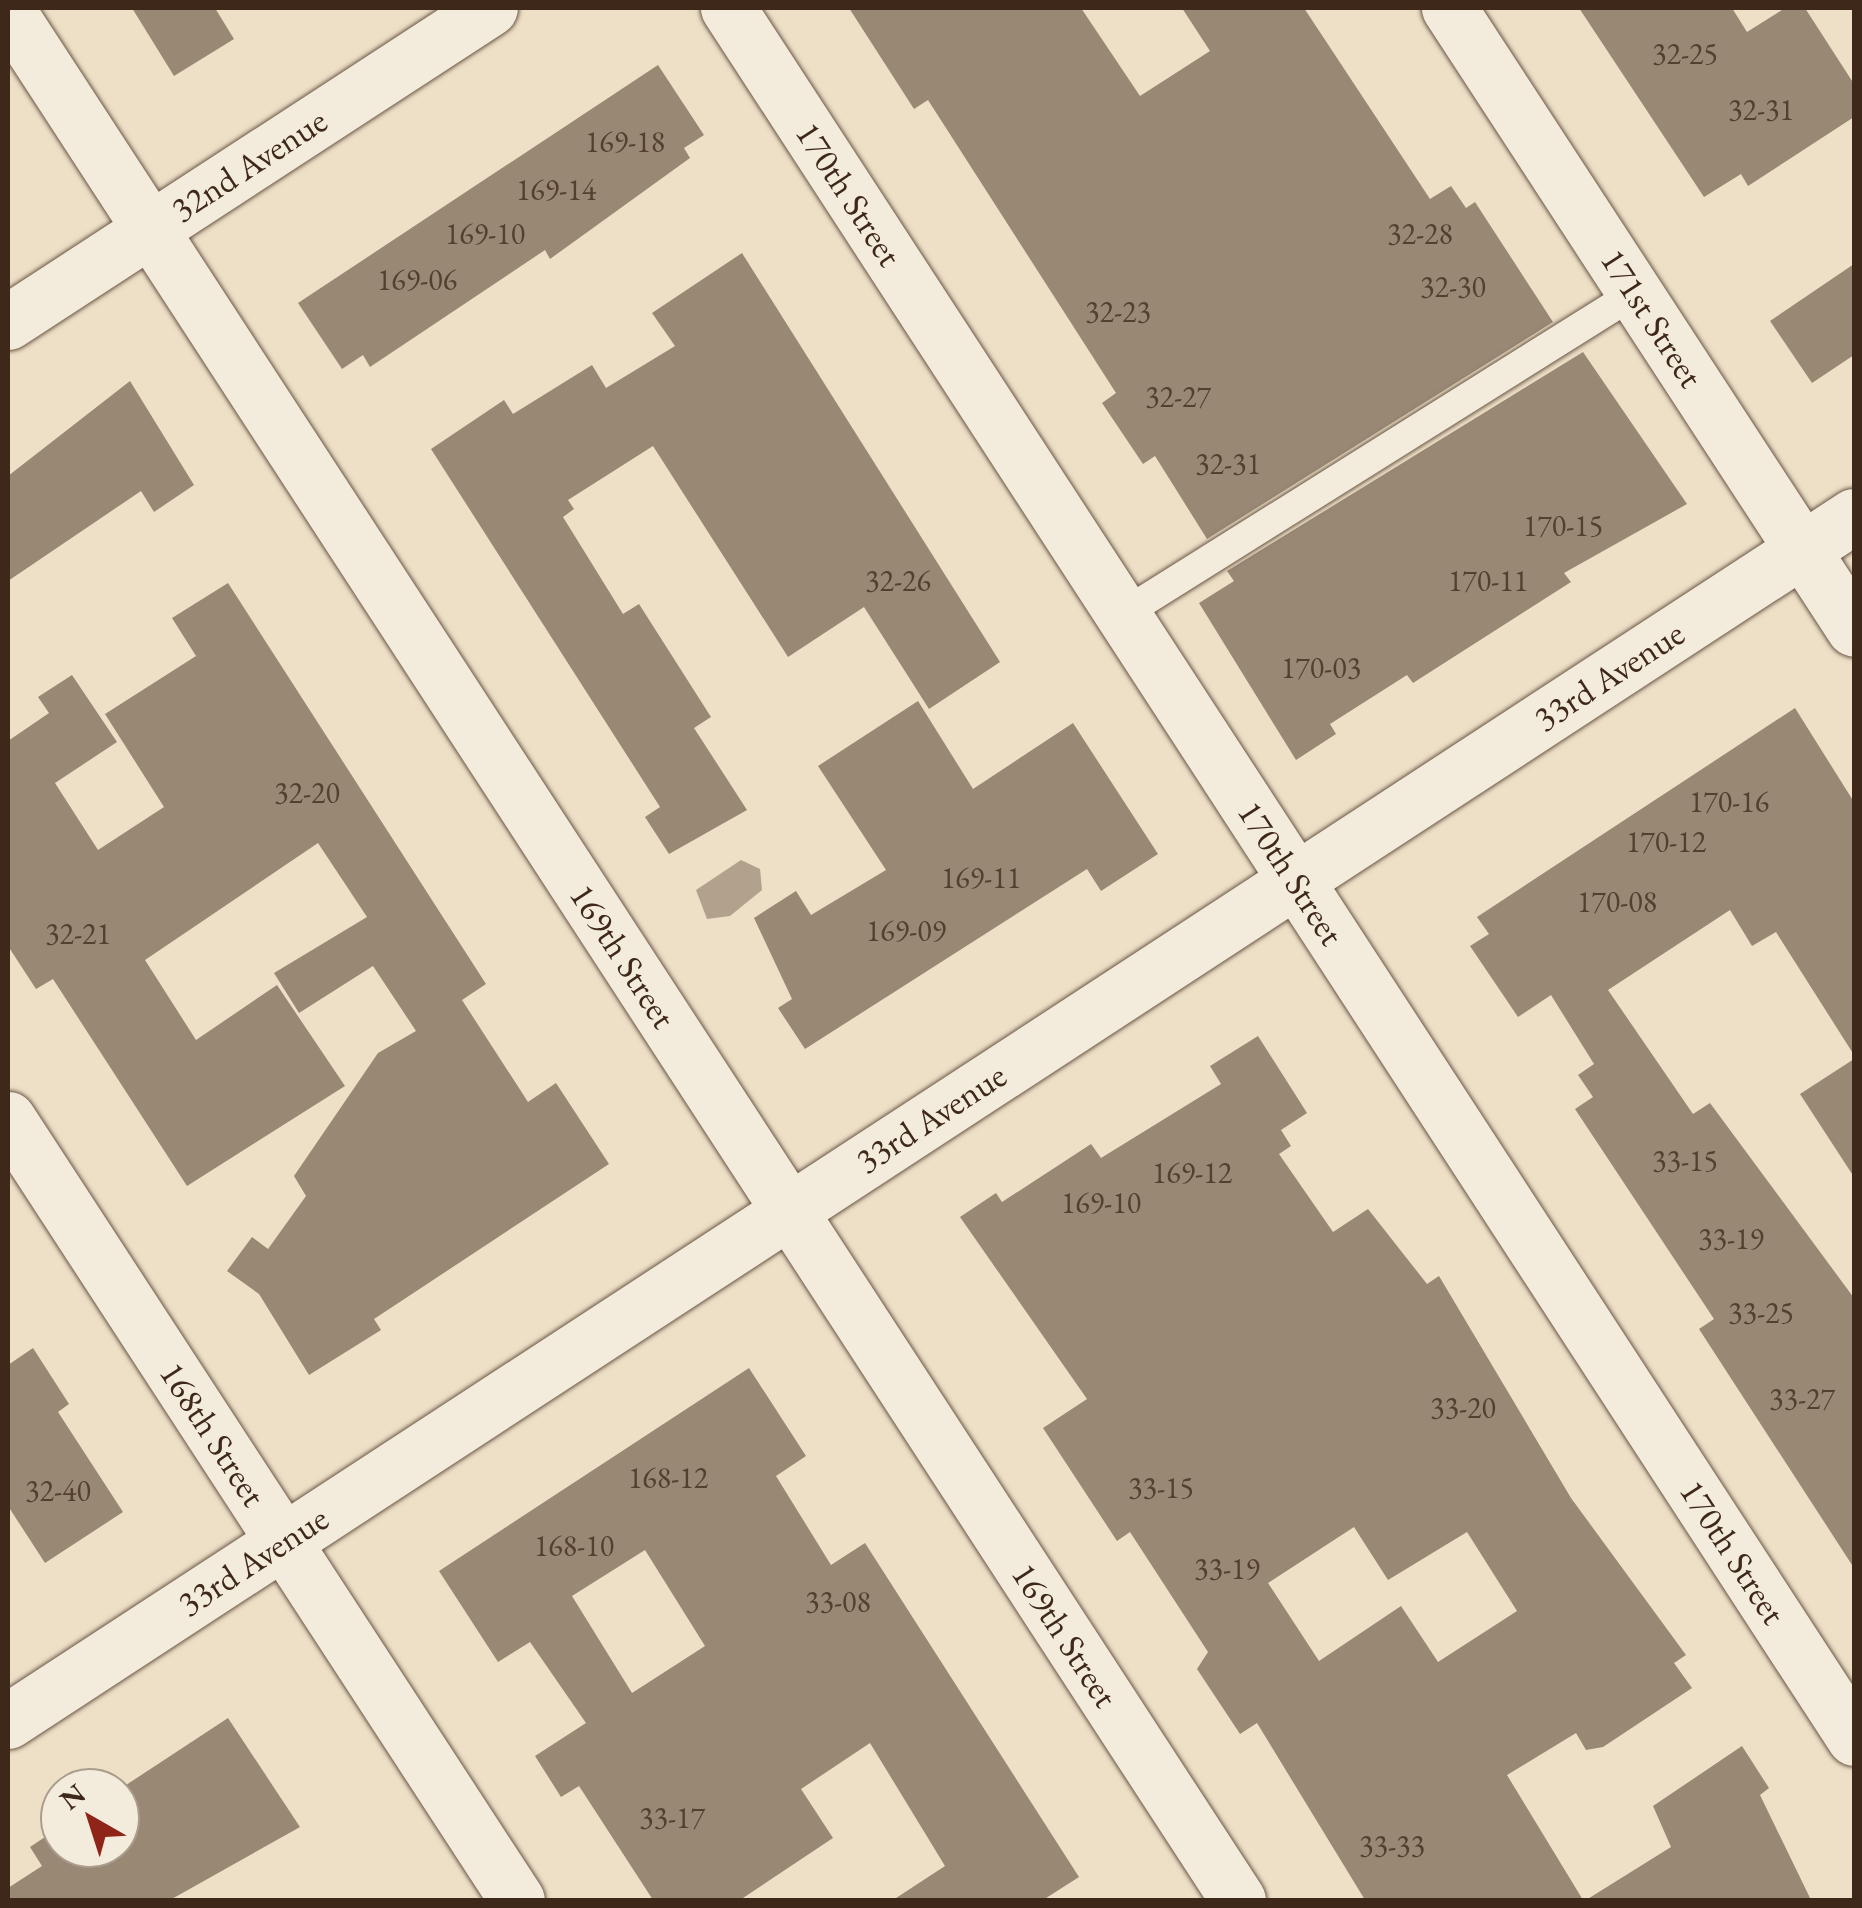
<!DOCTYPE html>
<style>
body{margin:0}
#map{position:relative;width:1862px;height:1908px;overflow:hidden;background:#ede0c7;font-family:"EB Garamond",serif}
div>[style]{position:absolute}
.water>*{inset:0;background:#b2a18c}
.building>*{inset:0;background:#998874}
.roads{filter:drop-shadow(0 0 2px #6a5645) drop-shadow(0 0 2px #6a5645)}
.lane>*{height:30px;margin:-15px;padding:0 15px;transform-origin:15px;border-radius:15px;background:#f3ebdb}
.street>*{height:55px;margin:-27.5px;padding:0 27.5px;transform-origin:27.5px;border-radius:27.5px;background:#f3ebdb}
.secondary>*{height:55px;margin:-27.5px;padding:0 27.5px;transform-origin:27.5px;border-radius:27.5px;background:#f3ebdb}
span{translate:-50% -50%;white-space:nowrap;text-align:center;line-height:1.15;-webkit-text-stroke:10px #f3ebdb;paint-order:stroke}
.number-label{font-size:30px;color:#554030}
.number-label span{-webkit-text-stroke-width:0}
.street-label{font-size:35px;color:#3e281a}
.frame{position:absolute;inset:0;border:10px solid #3e281a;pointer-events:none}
.north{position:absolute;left:40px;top:1768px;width:100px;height:100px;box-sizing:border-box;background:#f3ebdb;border:2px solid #ab9d8e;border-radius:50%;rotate:321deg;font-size:28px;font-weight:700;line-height:40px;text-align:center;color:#3e281a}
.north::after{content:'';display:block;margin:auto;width:35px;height:45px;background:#8f2418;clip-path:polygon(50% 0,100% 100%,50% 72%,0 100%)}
</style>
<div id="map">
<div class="water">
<div style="clip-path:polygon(741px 860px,760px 869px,762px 890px,730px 916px,707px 919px,696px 890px)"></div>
</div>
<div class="building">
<div style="clip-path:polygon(132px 8px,215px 8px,234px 39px,174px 76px)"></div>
<div style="clip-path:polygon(849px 8px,1081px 8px,1140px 96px,1210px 51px,1182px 8px,1304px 8px,1430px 199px,1451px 186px,1466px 208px,1475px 202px,1553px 322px,1207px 539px,1155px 456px,1143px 464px,1102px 403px,1116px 393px,928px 100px,914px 109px)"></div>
<div style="clip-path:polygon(1579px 8px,1732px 8px,1747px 32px,1785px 8px,1805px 8px,1854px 84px,1854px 117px,1748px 186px,1741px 174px,1704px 197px)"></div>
<div style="clip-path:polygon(658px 65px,704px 135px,684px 148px,690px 158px,550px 259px,545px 250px,370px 367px,363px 355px,342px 369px,298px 303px)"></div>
<div style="clip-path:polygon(742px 253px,1000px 662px,929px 709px,864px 607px,788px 657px,653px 446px,568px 500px,574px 509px,563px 517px,623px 614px,639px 604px,711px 717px,694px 728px,747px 810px,669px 854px,645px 817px,660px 807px,431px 449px,504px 400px,513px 414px,592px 365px,606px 388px,675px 346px,652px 313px)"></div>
<div style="clip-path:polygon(1854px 264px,1854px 355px,1812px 383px,1770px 321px)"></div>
<div style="clip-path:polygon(1583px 352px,1687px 504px,1564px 573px,1571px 582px,1413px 683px,1407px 675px,1330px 724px,1336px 734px,1296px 760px,1199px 603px,1234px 581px,1227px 571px)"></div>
<div style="clip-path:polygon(130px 381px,194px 485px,154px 512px,141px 491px,8px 581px,8px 476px)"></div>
<div style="clip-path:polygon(228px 583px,486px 984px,462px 1000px,528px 1102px,556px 1083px,609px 1164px,374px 1319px,381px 1330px,309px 1375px,259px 1294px,227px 1271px,252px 1237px,268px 1249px,306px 1196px,294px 1176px,378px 1053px,416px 1031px,373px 966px,299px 1013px,274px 973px,367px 917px,318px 843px,145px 960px,196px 1040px,277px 985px,345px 1086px,187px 1186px,53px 979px,36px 989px,8px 946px,8px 741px,49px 713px,38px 697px,72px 675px,117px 742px,55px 783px,98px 850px,164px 807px,105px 714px,196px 656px,172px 618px)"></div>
<div style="clip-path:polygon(918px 701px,973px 789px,1073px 723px,1158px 854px,1101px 891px,1087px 869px,805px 1049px,778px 1008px,792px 999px,754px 918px,796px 891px,811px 915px,886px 870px,818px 766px)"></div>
<div style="clip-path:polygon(1795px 708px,1854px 802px,1854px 1055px,1776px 932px,1752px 946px,1730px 910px,1608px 990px,1693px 1114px,1710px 1103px,1854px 1298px,1854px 1568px,1699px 1329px,1714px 1319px,1575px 1109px,1593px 1097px,1578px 1075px,1594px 1064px,1551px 995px,1518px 1017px,1470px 946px,1489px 934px,1477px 917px)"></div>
<div style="clip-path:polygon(evenodd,1258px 1036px,1307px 1113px,1281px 1130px,1291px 1146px,1279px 1154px,1333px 1232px,1368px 1209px,1427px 1284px,1439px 1276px,1571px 1498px,1686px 1655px,1674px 1663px,1692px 1688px,1603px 1747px,1586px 1750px,1576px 1733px,1507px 1775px,1583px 1900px,1365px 1900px,1257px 1723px,1240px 1734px,1197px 1669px,1208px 1652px,1130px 1532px,1117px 1541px,1043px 1428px,1087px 1399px,960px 1217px,996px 1193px,1002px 1202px,1091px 1144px,1101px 1158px,1221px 1084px,1210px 1066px,1258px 1036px,1354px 1527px,1388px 1580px,1467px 1532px,1517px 1611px,1438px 1662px,1401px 1606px,1319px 1661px,1268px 1583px,1354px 1527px)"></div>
<div style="clip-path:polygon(1854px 1059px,1854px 1177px,1800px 1094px)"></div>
<div style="clip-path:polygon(33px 1348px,69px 1404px,58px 1412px,123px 1512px,45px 1563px,8px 1506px,8px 1365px)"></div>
<div style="clip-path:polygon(evenodd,749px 1368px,806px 1456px,776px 1476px,831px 1565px,865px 1543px,1079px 1877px,1043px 1900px,893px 1900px,945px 1866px,870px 1743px,801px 1789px,833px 1838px,740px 1900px,653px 1900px,579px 1786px,561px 1797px,535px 1756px,586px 1723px,530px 1642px,498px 1662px,439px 1571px,749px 1368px,645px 1550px,705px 1646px,632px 1693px,572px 1596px,645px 1550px)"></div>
<div style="clip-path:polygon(228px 1718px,300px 1827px,170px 1900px,8px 1900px,8px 1888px,42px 1866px,30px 1847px,60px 1827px,60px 1848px,120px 1848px,120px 1789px)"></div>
<div style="clip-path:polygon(1742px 1746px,1769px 1788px,1760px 1795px,1811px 1900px,1586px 1900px,1671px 1847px,1653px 1806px)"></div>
</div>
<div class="roads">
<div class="lane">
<div style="left:1123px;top:614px;width:604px;rotate:-32.09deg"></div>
</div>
<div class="street">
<div style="left:728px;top:8px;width:2064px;rotate:56.94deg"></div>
<div style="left:1449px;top:8px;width:741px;rotate:56.89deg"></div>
<div style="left:8px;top:11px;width:2254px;rotate:56.93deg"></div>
<div style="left:8px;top:1119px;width:932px;rotate:56.91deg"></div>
<div style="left:8px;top:1721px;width:2204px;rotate:-33.14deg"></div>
</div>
<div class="secondary">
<div style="left:8px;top:322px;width:575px;rotate:-33.08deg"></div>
</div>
</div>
<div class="number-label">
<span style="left:1685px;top:54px">32-25</span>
<span style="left:1761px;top:110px">32-31</span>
<span style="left:625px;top:142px">169-18</span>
<span style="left:556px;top:190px">169-14</span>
<span style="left:485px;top:234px">169-10</span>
<span style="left:1420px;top:234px">32-28</span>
<span style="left:417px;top:280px">169-06</span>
<span style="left:1453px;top:287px">32-30</span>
<span style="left:1118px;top:312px">32-23</span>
<span style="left:1178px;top:397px">32-27</span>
<span style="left:1228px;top:464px">32-31</span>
<span style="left:1563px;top:526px">170-15</span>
<span style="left:898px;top:581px">32-26</span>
<span style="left:1488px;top:581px">170-11</span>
<span style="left:1321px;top:668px">170-03</span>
<span style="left:307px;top:793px">32-20</span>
<span style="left:1729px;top:802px">170-16</span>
<span style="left:1666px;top:842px">170-12</span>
<span style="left:981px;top:878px">169-11</span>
<span style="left:1617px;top:902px">170-08</span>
<span style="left:906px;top:931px">169-09</span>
<span style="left:78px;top:934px">32-21</span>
<span style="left:1685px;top:1161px">33-15</span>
<span style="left:1192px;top:1173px">169-12</span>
<span style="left:1101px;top:1203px">169-10</span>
<span style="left:1731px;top:1239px">33-19</span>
<span style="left:1761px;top:1313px">33-25</span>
<span style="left:1802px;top:1399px">33-27</span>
<span style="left:1463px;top:1408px">33-20</span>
<span style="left:668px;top:1478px">168-12</span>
<span style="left:1161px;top:1488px">33-15</span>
<span style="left:58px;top:1491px">32-40</span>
<span style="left:574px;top:1546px">168-10</span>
<span style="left:1227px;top:1569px">33-19</span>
<span style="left:838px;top:1602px">33-08</span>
<span style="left:672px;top:1818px">33-17</span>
<span style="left:1392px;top:1846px">33-33</span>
</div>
<div class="street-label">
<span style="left:249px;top:165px;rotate:-33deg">32nd Avenue</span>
<span style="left:849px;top:194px;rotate:57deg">170th Street</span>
<span style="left:1652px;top:318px;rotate:57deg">171st Street</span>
<span style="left:1609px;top:676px;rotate:-33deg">33rd Avenue</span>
<span style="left:1291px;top:873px;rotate:57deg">170th Street</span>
<span style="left:623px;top:956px;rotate:57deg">169th Street</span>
<span style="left:931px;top:1118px;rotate:-33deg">33rd Avenue</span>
<span style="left:213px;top:1434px;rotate:57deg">168th Street</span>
<span style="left:1733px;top:1552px;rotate:57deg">170th Street</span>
<span style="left:253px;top:1561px;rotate:-33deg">33rd Avenue</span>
<span style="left:1065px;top:1635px;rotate:57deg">169th Street</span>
</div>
<div class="frame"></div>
<div class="north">N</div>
</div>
